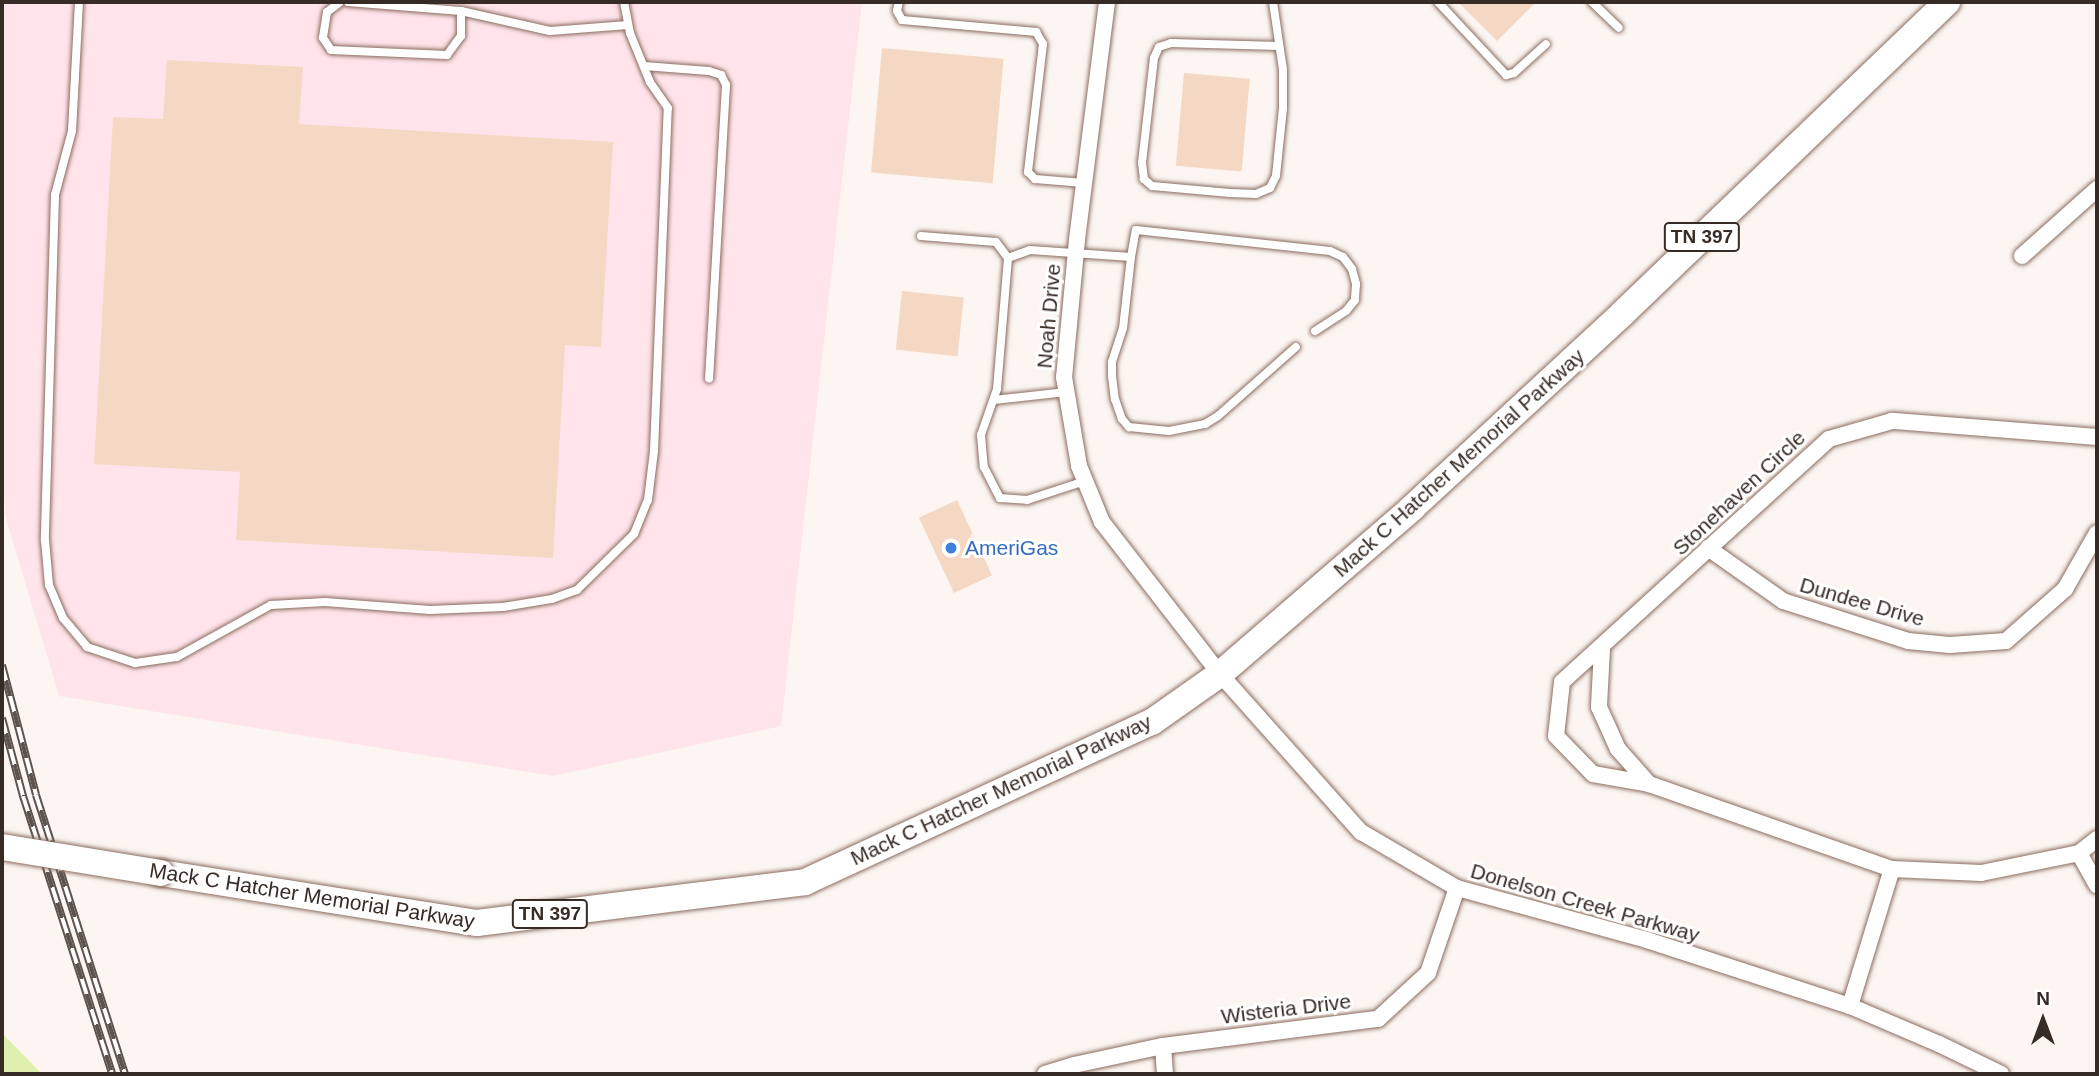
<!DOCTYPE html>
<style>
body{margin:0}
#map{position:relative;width:2099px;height:1076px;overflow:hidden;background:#fcf5f1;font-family:Arial,sans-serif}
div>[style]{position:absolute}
.industrial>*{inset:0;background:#ffe4eb}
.green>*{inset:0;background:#dff0ae}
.building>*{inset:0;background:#f5d8c3;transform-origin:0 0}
.roads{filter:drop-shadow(0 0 2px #8a6c5f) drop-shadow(0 0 2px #8a6c5f)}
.lane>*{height:8px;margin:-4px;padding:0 4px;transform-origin:4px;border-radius:4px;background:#fff}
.street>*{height:16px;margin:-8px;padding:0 8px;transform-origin:8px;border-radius:8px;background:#fff}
.primary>*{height:26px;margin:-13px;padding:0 13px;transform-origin:13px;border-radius:13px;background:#fff}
.rail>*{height:8px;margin-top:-4px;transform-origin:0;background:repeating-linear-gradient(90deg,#fff 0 16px,#5e534d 0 32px);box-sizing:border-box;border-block:2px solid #5e534d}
.bridges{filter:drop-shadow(0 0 2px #8a6c5f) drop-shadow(0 0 2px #8a6c5f)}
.primary-bridge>*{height:26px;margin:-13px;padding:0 13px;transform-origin:13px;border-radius:13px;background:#fff}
.dots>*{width:19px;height:19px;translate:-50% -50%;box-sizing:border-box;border:4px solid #fff;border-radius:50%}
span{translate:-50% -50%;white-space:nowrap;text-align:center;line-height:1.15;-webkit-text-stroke:6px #fff;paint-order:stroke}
.shield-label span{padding:2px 5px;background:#fff;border:2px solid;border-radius:5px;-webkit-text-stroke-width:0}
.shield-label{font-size:19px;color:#372b25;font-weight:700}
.street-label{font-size:21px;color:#372b25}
.shop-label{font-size:21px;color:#366cbe}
.left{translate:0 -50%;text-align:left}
.frame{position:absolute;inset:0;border:4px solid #372b25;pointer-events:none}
.north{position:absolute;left:2008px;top:985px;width:70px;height:70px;-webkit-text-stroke:5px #fff;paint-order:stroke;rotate:0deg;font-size:19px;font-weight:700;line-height:28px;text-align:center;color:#372b25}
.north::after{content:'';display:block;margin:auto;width:24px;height:32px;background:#372b25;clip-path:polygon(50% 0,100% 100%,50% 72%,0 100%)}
</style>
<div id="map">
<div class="industrial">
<div style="clip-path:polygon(2px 2px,862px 2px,781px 726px,553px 776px,59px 696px,5px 515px,2px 429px)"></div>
</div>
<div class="green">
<div style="clip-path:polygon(2px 1033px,42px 1074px,2px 1074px)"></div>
</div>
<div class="building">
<div style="clip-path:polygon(1458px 2px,1536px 2px,1497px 41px)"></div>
<div style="left:882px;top:48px;width:122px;height:125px;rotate:5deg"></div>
<div style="clip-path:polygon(167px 60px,303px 67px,299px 124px,613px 142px,601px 347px,565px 345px,553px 558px,236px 540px,240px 472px,94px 464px,113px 117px,163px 119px)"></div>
<div style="left:1184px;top:73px;width:66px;height:93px;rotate:5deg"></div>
<div style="left:902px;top:291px;width:62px;height:59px;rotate:6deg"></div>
<div style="left:957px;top:500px;width:83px;height:42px;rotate:65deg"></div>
</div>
<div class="roads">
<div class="lane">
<div style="left:79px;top:2px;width:129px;rotate:93.1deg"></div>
<div style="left:72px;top:131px;width:66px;rotate:104.9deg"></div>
<div style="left:55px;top:195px;width:345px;rotate:91.7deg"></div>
<div style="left:45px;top:540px;width:45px;rotate:84.9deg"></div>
<div style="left:49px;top:585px;width:36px;rotate:67deg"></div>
<div style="left:63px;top:618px;width:38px;rotate:50deg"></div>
<div style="left:87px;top:647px;width:51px;rotate:18.4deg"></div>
<div style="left:135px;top:663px;width:42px;rotate:-8.1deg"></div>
<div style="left:177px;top:657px;width:107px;rotate:-29deg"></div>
<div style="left:271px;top:605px;width:54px;rotate:-3.2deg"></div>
<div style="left:325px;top:602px;width:105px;rotate:4.4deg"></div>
<div style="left:430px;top:610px;width:73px;rotate:-2.4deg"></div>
<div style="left:503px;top:607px;width:50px;rotate:-9.3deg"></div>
<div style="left:552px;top:599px;width:27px;rotate:-20deg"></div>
<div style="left:577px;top:590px;width:80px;rotate:-44.5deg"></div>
<div style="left:634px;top:534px;width:37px;rotate:-68deg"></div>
<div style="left:648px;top:500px;width:49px;rotate:-83deg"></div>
<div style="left:654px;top:451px;width:343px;rotate:-87.7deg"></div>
<div style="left:668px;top:108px;width:32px;rotate:-125deg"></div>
<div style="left:650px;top:82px;width:53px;rotate:-112.2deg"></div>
<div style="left:630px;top:33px;width:32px;rotate:-101deg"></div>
<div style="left:340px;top:2px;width:16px;rotate:142deg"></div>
<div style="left:327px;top:12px;width:26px;rotate:99deg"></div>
<div style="left:323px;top:38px;width:14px;rotate:56deg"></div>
<div style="left:331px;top:50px;width:116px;rotate:2.5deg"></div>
<div style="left:447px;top:55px;width:24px;rotate:-54deg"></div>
<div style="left:461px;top:36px;width:25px;rotate:-90deg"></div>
<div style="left:348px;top:2px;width:113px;rotate:4.6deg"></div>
<div style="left:461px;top:11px;width:91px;rotate:12.7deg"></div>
<div style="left:550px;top:31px;width:78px;rotate:-4.4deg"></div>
<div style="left:899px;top:2px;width:9px;rotate:103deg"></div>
<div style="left:897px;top:11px;width:10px;rotate:61deg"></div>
<div style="left:902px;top:20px;width:135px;rotate:5.1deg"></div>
<div style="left:1036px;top:32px;width:14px;rotate:60deg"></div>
<div style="left:1043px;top:44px;width:129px;rotate:96.7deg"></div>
<div style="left:1028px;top:172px;width:10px;rotate:45deg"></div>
<div style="left:1035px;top:179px;width:49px;rotate:4.7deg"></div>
<div style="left:1273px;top:2px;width:69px;rotate:81.6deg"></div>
<div style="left:1283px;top:70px;width:38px;rotate:90deg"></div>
<div style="left:1283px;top:108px;width:68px;rotate:95.9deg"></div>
<div style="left:1276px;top:176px;width:13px;rotate:117deg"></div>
<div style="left:1270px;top:188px;width:15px;rotate:157deg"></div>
<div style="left:1256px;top:194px;width:26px;rotate:-178deg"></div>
<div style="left:1230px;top:193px;width:78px;rotate:-174.9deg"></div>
<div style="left:1152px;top:186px;width:11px;rotate:-139deg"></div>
<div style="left:1144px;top:179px;width:16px;rotate:-97deg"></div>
<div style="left:1142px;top:163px;width:106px;rotate:-83.5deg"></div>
<div style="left:1154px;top:58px;width:12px;rotate:-66deg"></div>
<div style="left:1159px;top:47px;width:13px;rotate:-18deg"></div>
<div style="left:1171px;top:43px;width:108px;rotate:1.6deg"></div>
<div style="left:1438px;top:2px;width:100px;rotate:47deg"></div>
<div style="left:1506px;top:75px;width:8px;rotate:-14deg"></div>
<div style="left:1514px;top:73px;width:43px;rotate:-42.2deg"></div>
<div style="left:1592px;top:2px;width:37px;rotate:44deg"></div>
<div style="left:644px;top:66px;width:65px;rotate:4.4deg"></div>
<div style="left:709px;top:71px;width:13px;rotate:18deg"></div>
<div style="left:721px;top:75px;width:11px;rotate:63deg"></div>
<div style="left:726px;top:85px;width:294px;rotate:93.3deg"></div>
<div style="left:921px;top:236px;width:75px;rotate:4.6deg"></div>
<div style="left:996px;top:242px;width:20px;rotate:53deg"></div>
<div style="left:1008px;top:258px;width:131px;rotate:94.8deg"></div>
<div style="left:997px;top:389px;width:49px;rotate:109.2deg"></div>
<div style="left:981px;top:435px;width:32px;rotate:85deg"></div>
<div style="left:984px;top:467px;width:35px;rotate:63deg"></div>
<div style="left:1000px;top:498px;width:27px;rotate:4deg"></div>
<div style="left:1027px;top:500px;width:61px;rotate:-18.1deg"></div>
<div style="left:1131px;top:257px;width:27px;rotate:-80deg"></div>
<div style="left:1136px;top:230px;width:195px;rotate:6.2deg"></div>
<div style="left:1330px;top:251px;width:14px;rotate:25deg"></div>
<div style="left:1343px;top:257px;width:15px;rotate:53deg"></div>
<div style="left:1352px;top:269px;width:16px;rotate:75deg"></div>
<div style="left:1356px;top:284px;width:16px;rotate:94deg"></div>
<div style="left:1355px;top:300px;width:14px;rotate:129deg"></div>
<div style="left:1346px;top:311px;width:37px;rotate:147deg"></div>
<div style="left:1008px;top:258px;width:23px;rotate:-20deg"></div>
<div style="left:1030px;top:250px;width:101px;rotate:4deg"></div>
<div style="left:1131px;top:257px;width:71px;rotate:96.4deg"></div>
<div style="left:1123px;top:328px;width:36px;rotate:108deg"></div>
<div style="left:1112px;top:362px;width:14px;rotate:90deg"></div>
<div style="left:1112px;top:376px;width:23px;rotate:83deg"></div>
<div style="left:1115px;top:399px;width:21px;rotate:71deg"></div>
<div style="left:1122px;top:419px;width:11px;rotate:49deg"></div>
<div style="left:1129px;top:427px;width:40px;rotate:5.7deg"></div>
<div style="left:1169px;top:431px;width:37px;rotate:-11deg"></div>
<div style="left:1205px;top:424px;width:15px;rotate:-32deg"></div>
<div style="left:1218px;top:416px;width:104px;rotate:-41.5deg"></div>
<div style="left:994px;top:400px;width:73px;rotate:-6.3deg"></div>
</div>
<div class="street">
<div style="left:1107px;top:2px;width:240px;rotate:97.2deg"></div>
<div style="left:1077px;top:240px;width:138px;rotate:95.4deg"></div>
<div style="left:1064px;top:377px;width:90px;rotate:80.4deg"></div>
<div style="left:1079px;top:466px;width:61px;rotate:67.7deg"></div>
<div style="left:1102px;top:522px;width:192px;rotate:52.2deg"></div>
<div style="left:1220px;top:674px;width:212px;rotate:48.3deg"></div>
<div style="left:1361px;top:832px;width:111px;rotate:30.3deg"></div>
<div style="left:1457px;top:888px;width:197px;rotate:15.3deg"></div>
<div style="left:1647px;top:940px;width:213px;rotate:18deg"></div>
<div style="left:1850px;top:1006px;width:97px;rotate:23.1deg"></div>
<div style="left:1939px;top:1044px;width:69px;rotate:25.8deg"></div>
<div style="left:2022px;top:256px;width:101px;rotate:-41.8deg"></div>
<div style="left:2097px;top:437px;width:206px;rotate:-175.5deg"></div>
<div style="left:1892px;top:421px;width:66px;rotate:164.1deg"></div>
<div style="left:1829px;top:439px;width:361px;rotate:137.7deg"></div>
<div style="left:1562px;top:682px;width:54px;rotate:96.3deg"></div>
<div style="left:1556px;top:736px;width:53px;rotate:45.8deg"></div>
<div style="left:1593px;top:774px;width:57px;rotate:10.1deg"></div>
<div style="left:1649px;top:784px;width:257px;rotate:19.3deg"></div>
<div style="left:1892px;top:869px;width:89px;rotate:2.6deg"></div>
<div style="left:1981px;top:873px;width:100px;rotate:-11.5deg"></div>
<div style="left:2079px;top:853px;width:23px;rotate:-38deg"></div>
<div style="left:1708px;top:548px;width:92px;rotate:35.2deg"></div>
<div style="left:1783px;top:601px;width:131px;rotate:17.7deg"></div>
<div style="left:1908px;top:641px;width:42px;rotate:5.4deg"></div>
<div style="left:1950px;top:645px;width:56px;rotate:-4.1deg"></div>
<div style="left:2006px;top:641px;width:79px;rotate:-41.4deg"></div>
<div style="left:2065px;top:589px;width:64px;rotate:-60.3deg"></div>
<div style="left:1602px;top:649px;width:58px;rotate:93deg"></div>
<div style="left:1599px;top:707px;width:46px;rotate:65.7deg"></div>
<div style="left:1618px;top:749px;width:47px;rotate:48.5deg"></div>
<div style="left:2079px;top:853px;width:37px;rotate:61deg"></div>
<div style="left:1850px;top:1006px;width:143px;rotate:-73deg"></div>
<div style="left:1163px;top:1046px;width:28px;rotate:86deg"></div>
<div style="left:1045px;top:1074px;width:30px;rotate:-17deg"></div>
<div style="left:1074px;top:1065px;width:91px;rotate:-12.1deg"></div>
<div style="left:1163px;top:1046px;width:217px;rotate:-7.2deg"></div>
<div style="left:1378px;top:1019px;width:68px;rotate:-42.6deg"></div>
<div style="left:1428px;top:973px;width:90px;rotate:-71.2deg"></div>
</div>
<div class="primary">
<div style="left:161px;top:873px;width:320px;rotate:9deg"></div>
<div style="left:477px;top:923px;width:331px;rotate:-7.1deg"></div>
<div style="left:805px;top:882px;width:382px;rotate:-24.8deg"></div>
<div style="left:1152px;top:722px;width:83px;rotate:-35.2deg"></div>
<div style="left:1220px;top:674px;width:254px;rotate:-40.8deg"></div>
<div style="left:1412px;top:508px;width:287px;rotate:-42.7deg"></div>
<div style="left:1623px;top:313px;width:449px;rotate:-43.8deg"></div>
</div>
</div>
<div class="rail">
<div style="left:2px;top:665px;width:134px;rotate:75.3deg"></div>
<div style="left:36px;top:795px;width:293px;rotate:72.3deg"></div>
<div style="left:2px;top:718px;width:81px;rotate:74.9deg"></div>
<div style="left:23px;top:796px;width:292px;rotate:72.2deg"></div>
</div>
<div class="bridges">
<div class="primary-bridge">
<div style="left:2px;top:847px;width:161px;rotate:9.3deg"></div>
</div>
</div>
<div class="dots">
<div style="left:951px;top:548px;background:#3f7fe0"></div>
</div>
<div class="shield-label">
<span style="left:1702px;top:237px">TN 397</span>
<span style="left:550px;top:914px">TN 397</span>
</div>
<div class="street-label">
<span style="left:1049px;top:316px;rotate:-85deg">Noah Drive</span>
<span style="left:1459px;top:463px;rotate:-42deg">Mack C Hatcher Memorial Parkway</span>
<span style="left:1739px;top:493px;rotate:-43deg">Stonehaven Circle</span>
<span style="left:1862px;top:602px;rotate:16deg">Dundee Drive</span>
<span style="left:1001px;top:790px;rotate:-25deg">Mack C Hatcher Memorial Parkway</span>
<span style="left:312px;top:896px;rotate:9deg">Mack C Hatcher Memorial Parkway</span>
<span style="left:1585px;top:903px;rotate:16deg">Donelson Creek Parkway</span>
<span style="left:1286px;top:1009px;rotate:-7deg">Wisteria Drive</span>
</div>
<div class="shop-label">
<span class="left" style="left:965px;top:548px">AmeriGas</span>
</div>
<div class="frame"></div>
<div class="north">N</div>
</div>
